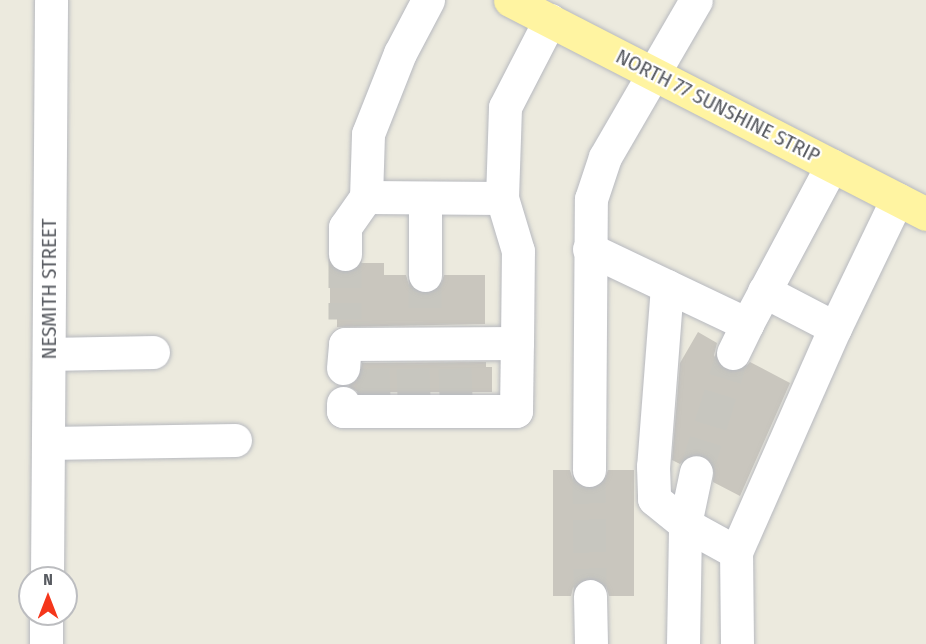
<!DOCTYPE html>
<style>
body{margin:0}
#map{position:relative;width:926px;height:644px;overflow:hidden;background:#eceade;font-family:"Fira Sans Condensed",sans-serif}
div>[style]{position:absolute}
.building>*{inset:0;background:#c9c6be}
.minor-tunnel>*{height:33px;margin-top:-16.5px;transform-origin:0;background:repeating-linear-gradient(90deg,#c7c6bf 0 33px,transparent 0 49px)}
.roads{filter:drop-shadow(0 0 2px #b7b9bf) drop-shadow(0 0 2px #b7b9bf)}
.minor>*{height:33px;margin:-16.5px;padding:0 16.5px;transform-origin:16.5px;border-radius:16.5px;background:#fff}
.major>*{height:33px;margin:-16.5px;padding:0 16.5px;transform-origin:16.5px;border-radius:16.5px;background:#fff4a1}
span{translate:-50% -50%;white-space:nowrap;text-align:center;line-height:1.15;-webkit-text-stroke:4.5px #fff;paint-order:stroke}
.street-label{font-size:21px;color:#585b61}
.north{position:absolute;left:18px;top:566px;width:60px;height:60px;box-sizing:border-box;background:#fff;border:2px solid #bcbdc0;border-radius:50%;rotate:0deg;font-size:16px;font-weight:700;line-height:24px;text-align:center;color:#585b61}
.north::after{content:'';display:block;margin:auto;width:21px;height:27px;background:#f5361b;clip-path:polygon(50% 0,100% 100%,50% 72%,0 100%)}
</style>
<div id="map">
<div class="building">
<div style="clip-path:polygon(361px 263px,384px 263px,384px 275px,406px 275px,409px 285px,415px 291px,424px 294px,435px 291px,441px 284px,444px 275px,485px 275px,485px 324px,337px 327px,337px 319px,330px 319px,330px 264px,336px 270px,346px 273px,355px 270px)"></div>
<div style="clip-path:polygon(698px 332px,717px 343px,714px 355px,718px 364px,724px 370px,735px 372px,744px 368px,750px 362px,790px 383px,740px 496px,713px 482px,714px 467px,708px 458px,700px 454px,691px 454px,680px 464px,672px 460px,680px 363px)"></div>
<div style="clip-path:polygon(486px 362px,486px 367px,492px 367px,492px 392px,358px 392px,348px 386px,359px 378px,362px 363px)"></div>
<div style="clip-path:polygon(553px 470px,570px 470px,573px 480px,579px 486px,588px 489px,599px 486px,605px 479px,608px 470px,634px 470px,634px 596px,609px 596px,606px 586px,600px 580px,590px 577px,580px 580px,573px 588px,571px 596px,553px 596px)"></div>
</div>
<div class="minor-tunnel">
<div style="left:345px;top:254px;width:65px;rotate:90deg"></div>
<div style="left:425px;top:275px;width:43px;rotate:90deg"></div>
<div style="left:373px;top:368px;width:35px;rotate:88deg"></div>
<div style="left:413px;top:368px;width:34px;rotate:88deg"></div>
<div style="left:455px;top:368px;width:34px;rotate:88deg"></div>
<div style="left:589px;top:470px;width:126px;rotate:89.5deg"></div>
<div style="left:696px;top:472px;width:125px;rotate:-72.7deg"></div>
</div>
<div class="roads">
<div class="minor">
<div style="left:428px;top:0;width:60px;rotate:117.8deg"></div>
<div style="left:400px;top:53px;width:87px;rotate:111.6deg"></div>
<div style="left:368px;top:134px;width:63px;rotate:91.8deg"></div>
<div style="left:366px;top:197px;width:136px;rotate:0.4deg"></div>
<div style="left:502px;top:198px;width:91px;rotate:-88.1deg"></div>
<div style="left:505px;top:107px;width:98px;rotate:-62.7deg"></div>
<div style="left:589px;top:249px;width:175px;rotate:25.4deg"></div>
<div style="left:747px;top:324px;width:180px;rotate:-61.9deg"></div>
<div style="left:345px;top:254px;width:27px;rotate:-90deg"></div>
<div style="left:345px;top:227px;width:37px;rotate:-55deg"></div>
<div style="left:425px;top:275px;width:76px;rotate:-90deg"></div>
<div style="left:667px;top:286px;width:181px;rotate:94.4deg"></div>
<div style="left:653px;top:466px;width:33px;rotate:88deg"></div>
<div style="left:654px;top:499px;width:40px;rotate:39deg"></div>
<div style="left:685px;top:524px;width:58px;rotate:28.8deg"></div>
<div style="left:764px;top:291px;width:80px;rotate:27.5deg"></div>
<div style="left:733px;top:353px;width:32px;rotate:-64deg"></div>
<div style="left:49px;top:354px;width:104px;rotate:-1.1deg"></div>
<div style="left:343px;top:368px;width:24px;rotate:-85deg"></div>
<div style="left:345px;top:344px;width:172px;rotate:-0.3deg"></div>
<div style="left:517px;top:343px;width:92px;rotate:-89.4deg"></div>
<div style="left:518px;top:251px;width:55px;rotate:-106.8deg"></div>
<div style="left:343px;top:403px;width:8px;rotate:90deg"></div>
<div style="left:343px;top:411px;width:173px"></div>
<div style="left:516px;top:411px;width:68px;rotate:-89.2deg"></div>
<div style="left:48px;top:443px;width:187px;rotate:-0.9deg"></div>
<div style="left:589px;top:470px;width:271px;rotate:-89.6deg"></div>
<div style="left:591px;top:199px;width:44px;rotate:-71.6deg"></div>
<div style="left:605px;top:157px;width:181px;rotate:-59.9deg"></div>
<div style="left:47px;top:578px;width:578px;rotate:-89.6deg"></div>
<div style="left:590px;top:596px;width:48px;rotate:88.8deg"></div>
<div style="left:46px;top:644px;width:30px;rotate:-90deg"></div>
<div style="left:683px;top:644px;width:120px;rotate:-89deg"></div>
<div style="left:685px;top:524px;width:53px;rotate:-78.1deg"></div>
<div style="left:737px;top:644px;width:92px;rotate:-90.6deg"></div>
<div style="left:736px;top:552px;width:245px;rotate:-66.2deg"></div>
<div style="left:835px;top:328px;width:143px;rotate:-64.3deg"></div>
</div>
<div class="major">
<div style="left:510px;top:0;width:468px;rotate:27.2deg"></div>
</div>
</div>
<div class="street-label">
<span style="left:718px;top:106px;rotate:27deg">NORTH 77 SUNSHINE STRIP</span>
<span style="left:49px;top:289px;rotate:-90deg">NESMITH STREET</span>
</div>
<div class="north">N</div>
</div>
